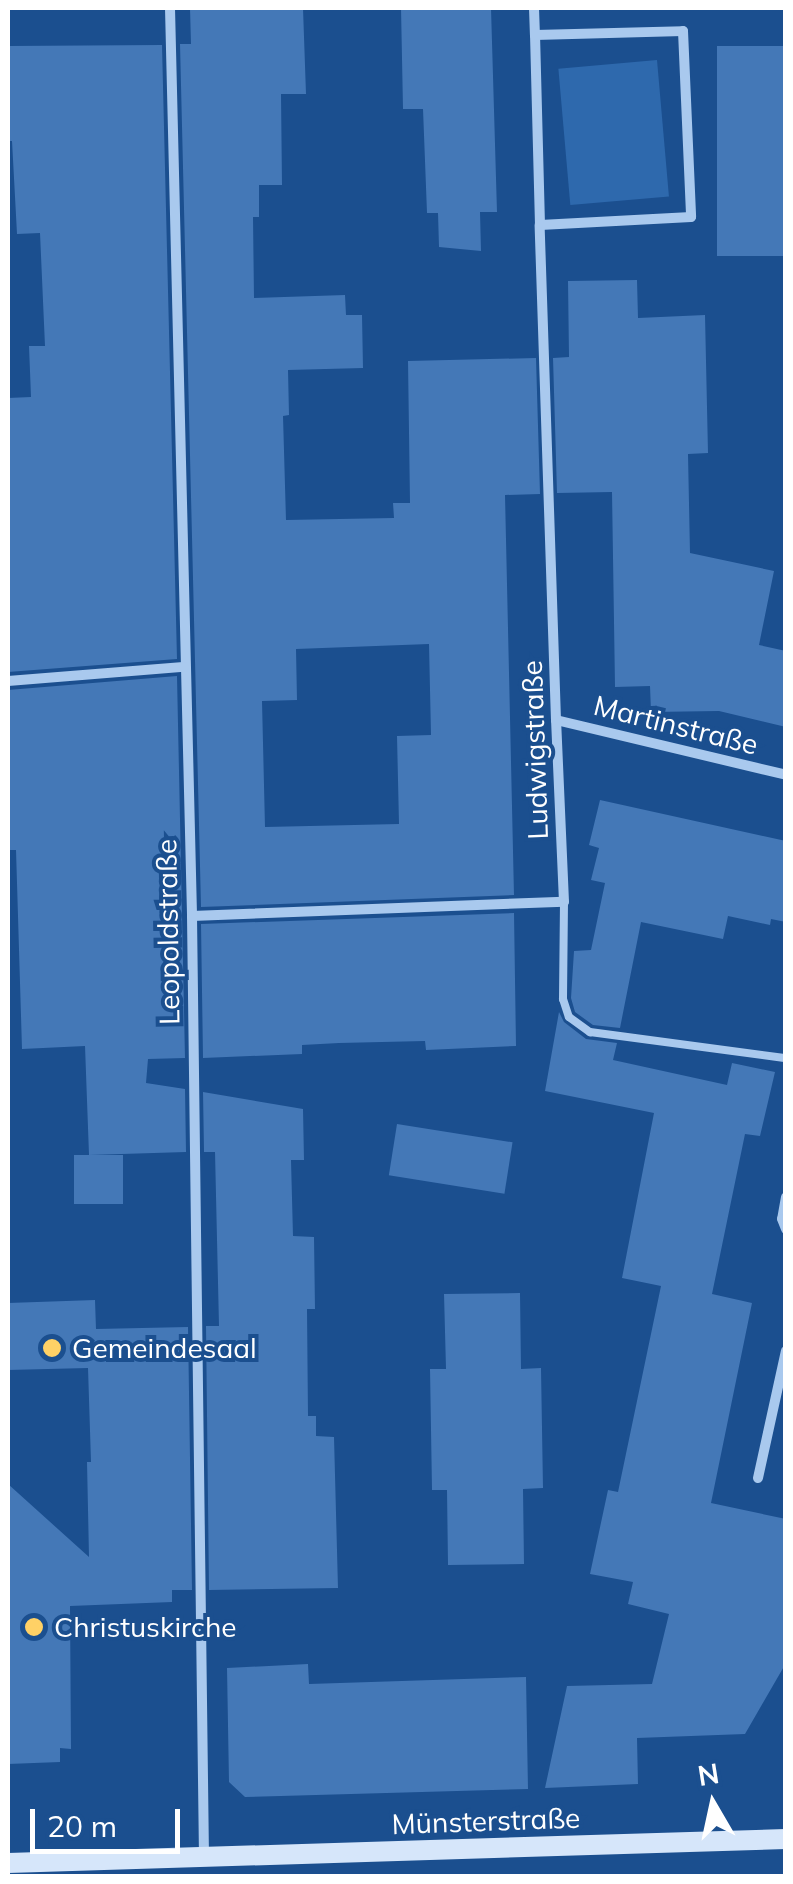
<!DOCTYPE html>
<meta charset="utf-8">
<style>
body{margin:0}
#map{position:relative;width:793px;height:1884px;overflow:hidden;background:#1b4f8f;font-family:Mulish,sans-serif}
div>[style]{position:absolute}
.green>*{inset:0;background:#2e69ad;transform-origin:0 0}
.building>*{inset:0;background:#4478b7;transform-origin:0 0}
.lane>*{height:8px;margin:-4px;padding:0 4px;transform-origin:4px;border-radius:4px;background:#a9c9ee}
.street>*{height:10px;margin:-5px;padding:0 5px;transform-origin:5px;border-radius:5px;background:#a9c9ee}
.secondary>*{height:20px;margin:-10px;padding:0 10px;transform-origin:10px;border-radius:10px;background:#d6e6fa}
.dots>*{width:28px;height:28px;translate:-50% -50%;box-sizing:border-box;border:5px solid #1b4f8f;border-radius:50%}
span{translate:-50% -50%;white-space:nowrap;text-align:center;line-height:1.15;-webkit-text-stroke:8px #1b4f8f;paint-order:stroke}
.street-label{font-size:28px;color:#fff}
.poi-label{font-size:28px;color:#fff}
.left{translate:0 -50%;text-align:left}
.frame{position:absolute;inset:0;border:10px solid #fff;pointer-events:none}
.north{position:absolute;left:663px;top:1754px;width:100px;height:100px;-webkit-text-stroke:8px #1b4f8f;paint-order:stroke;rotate:351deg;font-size:28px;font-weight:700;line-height:40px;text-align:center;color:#fff}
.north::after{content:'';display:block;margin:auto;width:35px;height:45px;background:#fff;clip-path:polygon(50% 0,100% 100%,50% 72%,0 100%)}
.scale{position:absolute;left:30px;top:1809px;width:150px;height:45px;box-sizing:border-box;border:5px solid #fff;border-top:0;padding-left:12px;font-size:30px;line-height:35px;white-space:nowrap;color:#fff;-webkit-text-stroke:8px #1b4f8f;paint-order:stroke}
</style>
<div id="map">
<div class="green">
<div style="left:657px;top:60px;width:137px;height:99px;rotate:85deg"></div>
</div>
<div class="building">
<div style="clip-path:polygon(evenodd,190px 8px,303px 8px,306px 94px,281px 94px,282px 185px,259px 185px,259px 217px,253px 217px,254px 298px,345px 295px,346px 315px,362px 315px,363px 368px,288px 370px,289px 415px,283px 416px,286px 520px,394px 518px,393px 503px,410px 503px,408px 361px,536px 358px,540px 494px,505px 495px,514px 895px,201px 907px,180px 44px,191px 44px,190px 8px,429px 644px,431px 735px,397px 736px,399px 824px,265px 827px,262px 701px,297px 700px,296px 649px,429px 644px)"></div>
<div style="clip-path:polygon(401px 8px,491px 8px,497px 212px,480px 212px,481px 251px,439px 247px,438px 213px,427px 213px,423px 109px,403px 109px)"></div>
<div style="clip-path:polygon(162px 45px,177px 659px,8px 672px,8px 398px,31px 397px,29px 346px,45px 346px,40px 233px,17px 234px,12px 141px,8px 141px,8px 46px)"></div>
<div style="left:785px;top:46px;width:210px;height:68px;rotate:90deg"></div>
<div style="clip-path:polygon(637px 280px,638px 318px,705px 315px,708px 453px,688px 454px,690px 553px,774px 571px,759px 645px,786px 651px,786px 727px,719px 711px,651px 712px,650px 686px,615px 687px,612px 492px,557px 493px,553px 358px,569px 357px,568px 281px)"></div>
<div style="clip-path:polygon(177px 676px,185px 1058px,148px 1059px,146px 1083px,185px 1089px,186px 1152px,89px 1155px,85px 1046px,22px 1049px,16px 850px,8px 850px,8px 690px)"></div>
<div style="clip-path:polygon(600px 800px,786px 841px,786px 922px,771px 919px,770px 925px,728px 916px,723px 939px,641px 922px,620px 1028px,593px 1025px,575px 1012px,571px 998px,574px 951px,591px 950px,605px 883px,591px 880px,599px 848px,589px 845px)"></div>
<div style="clip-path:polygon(514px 913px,516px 1046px,426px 1050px,425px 1041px,339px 1043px,302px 1045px,302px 1054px,203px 1058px,201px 924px)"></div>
<div style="clip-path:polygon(559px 1012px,564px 1022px,586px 1039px,617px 1043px,613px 1060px,727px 1085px,732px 1063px,775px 1072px,760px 1136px,745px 1134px,712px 1294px,752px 1303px,711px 1503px,786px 1519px,786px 1663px,745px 1734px,637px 1738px,638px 1784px,545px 1788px,567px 1686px,652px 1684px,669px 1614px,628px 1604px,633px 1582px,590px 1574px,608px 1490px,618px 1492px,661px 1286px,622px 1278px,654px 1113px,545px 1091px)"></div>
<div style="clip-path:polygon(203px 1092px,303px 1109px,304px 1160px,291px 1160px,293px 1236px,314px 1237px,315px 1309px,307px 1309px,308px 1416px,316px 1416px,316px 1436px,334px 1437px,338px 1588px,209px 1590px,206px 1326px,219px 1326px,215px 1152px,204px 1152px)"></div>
<div style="left:397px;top:1124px;width:117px;height:52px;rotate:9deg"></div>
<div style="left:74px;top:1155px;width:49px;height:49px"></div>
<div style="clip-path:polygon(520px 1293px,521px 1369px,541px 1368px,543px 1488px,523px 1489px,524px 1564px,448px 1565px,447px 1490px,432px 1490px,430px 1369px,446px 1369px,444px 1294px)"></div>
<div style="clip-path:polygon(95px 1300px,96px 1329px,188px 1327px,192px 1590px,172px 1590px,172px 1602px,70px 1606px,71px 1749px,60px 1748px,60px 1762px,8px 1764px,8px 1484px,89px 1557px,87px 1462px,91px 1462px,88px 1368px,8px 1370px,8px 1303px)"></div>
<div style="clip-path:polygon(308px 1664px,309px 1684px,526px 1677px,528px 1789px,245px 1797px,229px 1782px,227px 1668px)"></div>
</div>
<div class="lane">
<div style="left:564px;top:902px;width:97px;rotate:90.6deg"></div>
<div style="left:563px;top:999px;width:19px;rotate:72deg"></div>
<div style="left:569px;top:1017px;width:26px;rotate:36deg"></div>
<div style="left:590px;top:1032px;width:198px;rotate:7.6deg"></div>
</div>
<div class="street">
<div style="left:170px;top:8px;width:908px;rotate:88.61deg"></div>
<div style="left:192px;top:916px;width:940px;rotate:89.27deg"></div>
<div style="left:534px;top:8px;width:27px;rotate:88deg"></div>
<div style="left:8px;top:681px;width:176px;rotate:-4.6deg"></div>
<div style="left:556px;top:720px;width:236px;rotate:13.4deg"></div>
<div style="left:192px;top:916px;width:372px;rotate:-2.2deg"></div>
<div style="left:564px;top:902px;width:182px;rotate:-92.5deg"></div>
<div style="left:556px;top:720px;width:495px;rotate:-91.9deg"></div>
<div style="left:540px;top:225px;width:190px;rotate:-91.5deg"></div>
<div style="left:535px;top:35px;width:148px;rotate:-1.5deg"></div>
<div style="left:683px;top:31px;width:186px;rotate:87.5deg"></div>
<div style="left:691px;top:217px;width:151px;rotate:177deg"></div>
<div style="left:786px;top:1197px;width:22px;rotate:100deg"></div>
<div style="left:782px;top:1219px;width:11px;rotate:68deg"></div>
<div style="left:758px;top:1478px;width:130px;rotate:-77.6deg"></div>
</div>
<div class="secondary">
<div style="left:8px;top:1863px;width:778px;rotate:-1.77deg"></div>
</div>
<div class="dots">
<div style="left:52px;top:1348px;background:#ffd166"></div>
<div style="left:34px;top:1627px;background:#ffd166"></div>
</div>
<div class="street-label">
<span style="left:676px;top:725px;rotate:14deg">Martinstraße</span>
<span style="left:535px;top:750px;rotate:-92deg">Ludwigstraße</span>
<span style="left:168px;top:932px;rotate:-91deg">Leopoldstraße</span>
<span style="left:486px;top:1821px;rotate:-2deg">Münsterstraße</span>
</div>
<div class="poi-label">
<span class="left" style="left:72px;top:1348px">Gemeindesaal</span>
<span class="left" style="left:54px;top:1627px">Christuskirche</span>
</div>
<div class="frame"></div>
<div class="north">N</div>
<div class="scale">20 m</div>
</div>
